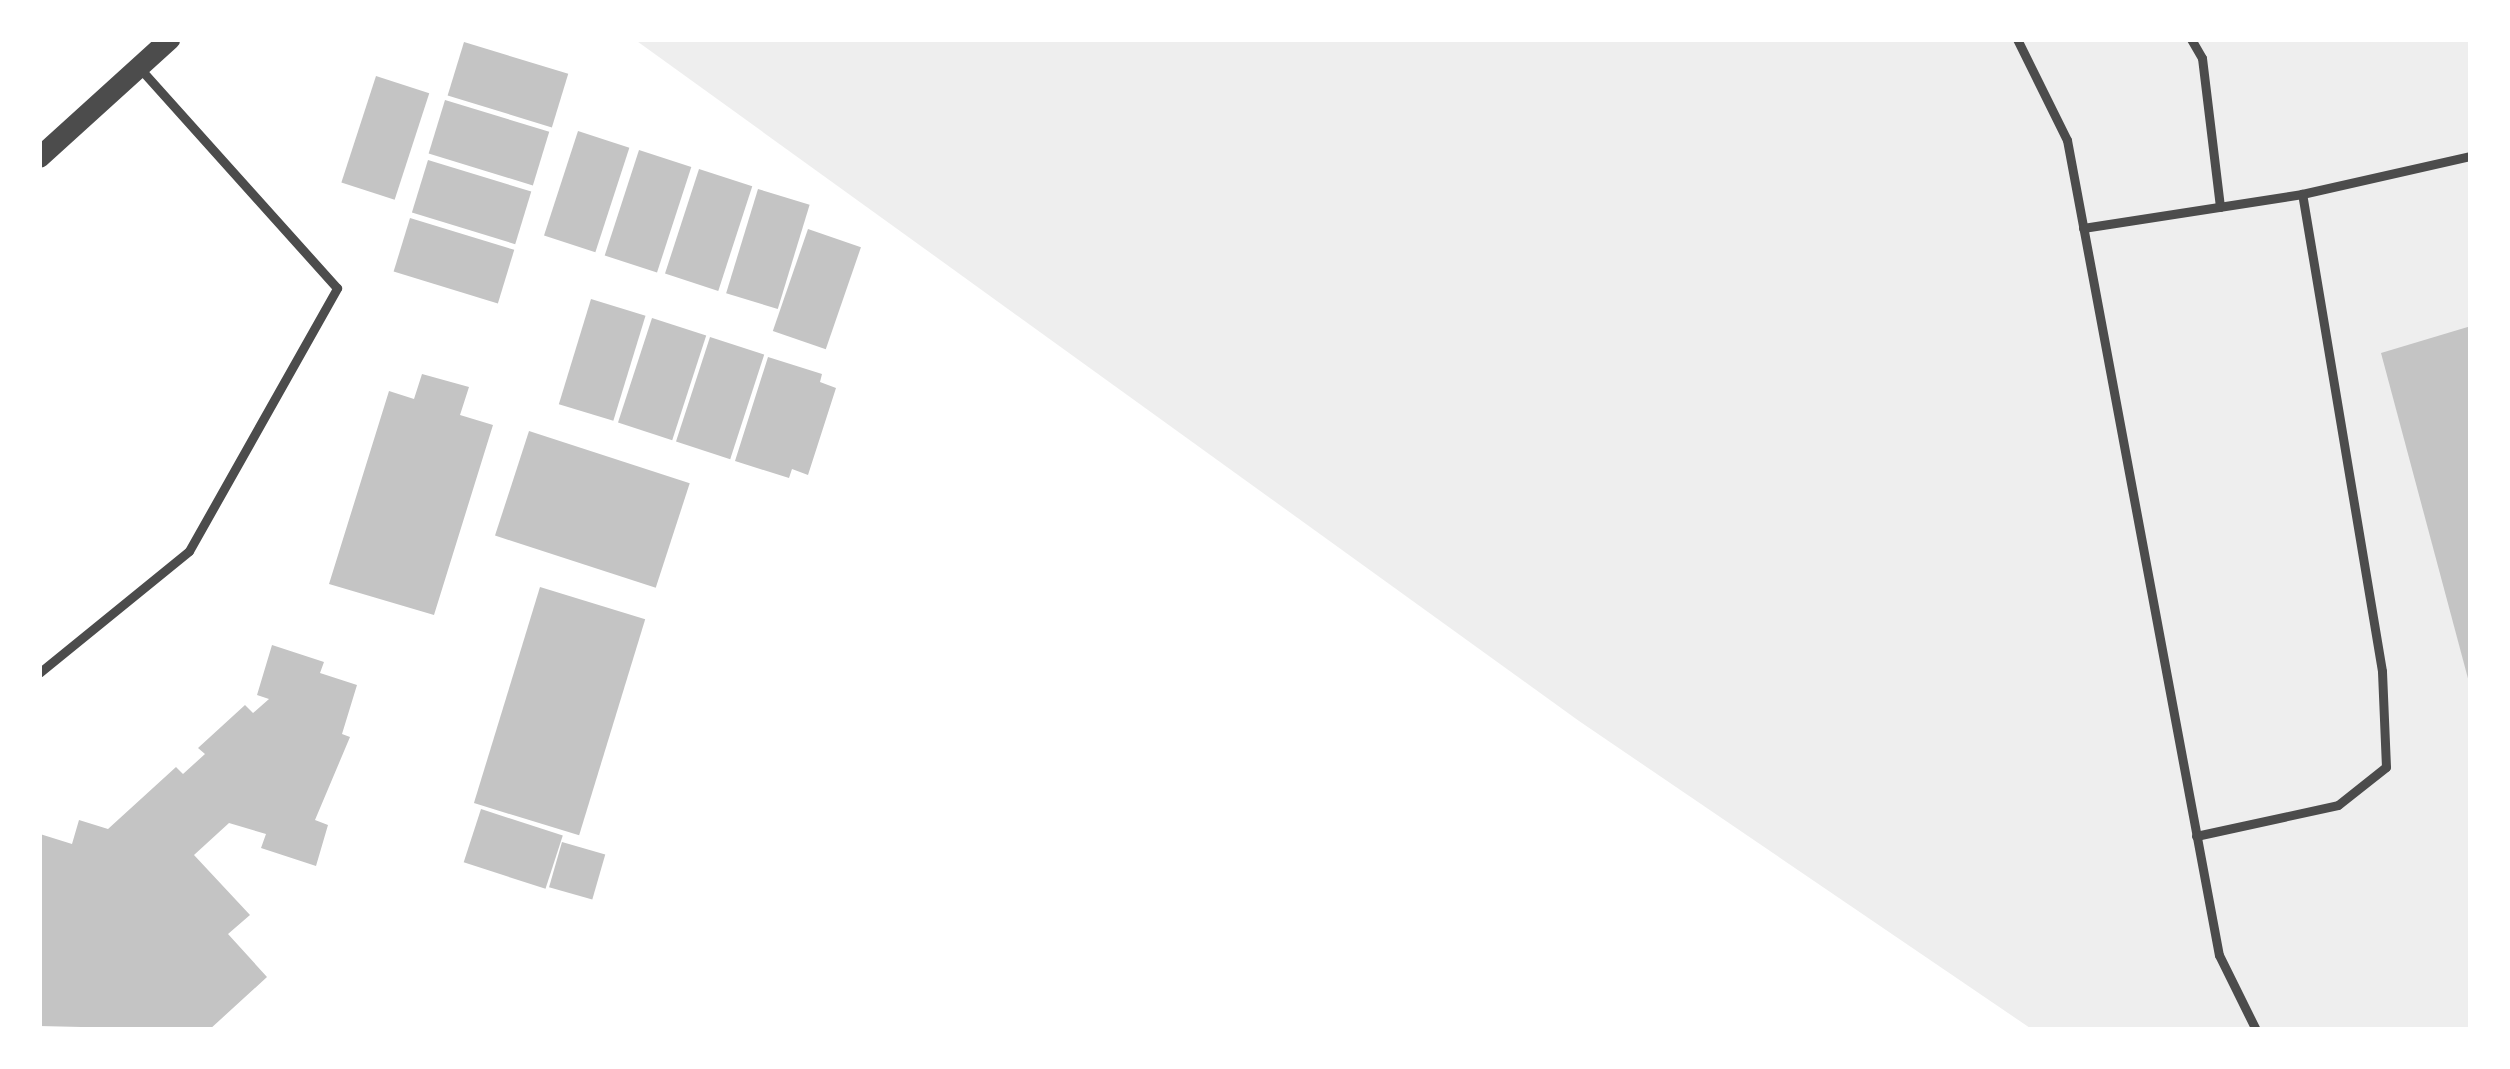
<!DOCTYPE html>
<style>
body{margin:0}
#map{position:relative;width:2510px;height:1069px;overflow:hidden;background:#fff;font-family:"Public Sans",sans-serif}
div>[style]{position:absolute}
.green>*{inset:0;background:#eee}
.building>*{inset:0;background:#c4c4c4;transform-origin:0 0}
.service>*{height:9px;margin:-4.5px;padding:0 4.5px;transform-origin:4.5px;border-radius:4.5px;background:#4c4c4c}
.tertiary>*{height:21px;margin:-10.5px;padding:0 10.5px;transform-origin:10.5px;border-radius:10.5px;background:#4c4c4c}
span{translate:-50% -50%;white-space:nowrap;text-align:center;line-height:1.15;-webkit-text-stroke:9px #fff;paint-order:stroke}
.frame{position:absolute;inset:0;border:42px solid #fff;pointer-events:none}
</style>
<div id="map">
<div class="green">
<div style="clip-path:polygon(634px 39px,2471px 39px,2471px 1030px,2033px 1030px,1579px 721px)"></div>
</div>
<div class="building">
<div style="left:464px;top:42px;width:109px;height:56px;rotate:17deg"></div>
<div style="left:376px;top:76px;width:56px;height:112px;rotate:18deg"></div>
<div style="left:445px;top:100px;width:109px;height:56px;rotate:17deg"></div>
<div style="left:578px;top:131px;width:54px;height:110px;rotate:18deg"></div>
<div style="left:639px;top:150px;width:55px;height:111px;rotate:18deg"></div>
<div style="left:428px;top:160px;width:108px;height:55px;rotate:17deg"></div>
<div style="left:699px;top:169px;width:56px;height:110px;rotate:18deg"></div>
<div style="left:758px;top:189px;width:54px;height:109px;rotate:17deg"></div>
<div style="left:410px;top:218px;width:109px;height:56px;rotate:17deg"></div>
<div style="left:808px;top:229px;width:56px;height:108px;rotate:19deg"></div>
<div style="left:591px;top:299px;width:57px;height:110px;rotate:17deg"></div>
<div style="left:652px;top:318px;width:57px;height:110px;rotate:18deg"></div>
<div style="clip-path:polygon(2471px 326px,2471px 686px,2470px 686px,2381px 353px)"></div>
<div style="left:710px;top:337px;width:57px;height:110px;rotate:18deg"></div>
<div style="clip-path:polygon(768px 357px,822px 374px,820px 382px,836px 388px,808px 475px,792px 469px,789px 478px,735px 461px)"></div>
<div style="clip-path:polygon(422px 374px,469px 387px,460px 415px,493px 425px,434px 615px,329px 584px,389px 391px,414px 399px)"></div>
<div style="left:529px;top:431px;width:169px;height:110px;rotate:18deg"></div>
<div style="left:540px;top:587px;width:110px;height:226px;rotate:17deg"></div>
<div style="clip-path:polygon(272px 645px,324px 662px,320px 673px,357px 685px,342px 734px,350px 737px,315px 820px,328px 825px,316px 866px,261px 848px,266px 834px,229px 823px,194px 855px,250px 915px,228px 934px,267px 977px,209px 1030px,39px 1026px,40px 834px,72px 844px,79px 820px,108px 829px,176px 767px,183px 774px,205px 754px,198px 748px,245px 705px,253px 713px,269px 699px,257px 695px)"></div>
<div style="left:481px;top:809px;width:86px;height:56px;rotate:18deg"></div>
<div style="left:562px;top:842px;width:45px;height:47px;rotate:16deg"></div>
</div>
<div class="service">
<div style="left:2017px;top:39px;width:113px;rotate:63.7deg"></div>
<div style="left:2067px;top:140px;width:829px;rotate:79.44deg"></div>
<div style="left:2219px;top:955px;width:84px;rotate:63.7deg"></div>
<div style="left:2191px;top:39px;width:22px;rotate:60deg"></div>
<div style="left:2202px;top:58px;width:150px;rotate:83.1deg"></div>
<div style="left:2083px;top:228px;width:222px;rotate:-8.8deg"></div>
<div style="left:2302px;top:194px;width:173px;rotate:-12.7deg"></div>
<div style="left:39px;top:673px;width:193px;rotate:-39.1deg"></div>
<div style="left:189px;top:551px;width:302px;rotate:-60.6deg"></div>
<div style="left:337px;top:288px;width:297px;rotate:-131.9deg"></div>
<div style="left:2196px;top:836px;width:145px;rotate:-12.3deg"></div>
<div style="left:2338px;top:805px;width:61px;rotate:-38.4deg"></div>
<div style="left:2386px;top:767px;width:96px;rotate:-92.4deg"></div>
<div style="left:2382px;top:671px;width:484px;rotate:-99.5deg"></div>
</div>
<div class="tertiary">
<div style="left:39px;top:157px;width:176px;rotate:-42.2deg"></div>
</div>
<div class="frame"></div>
</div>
